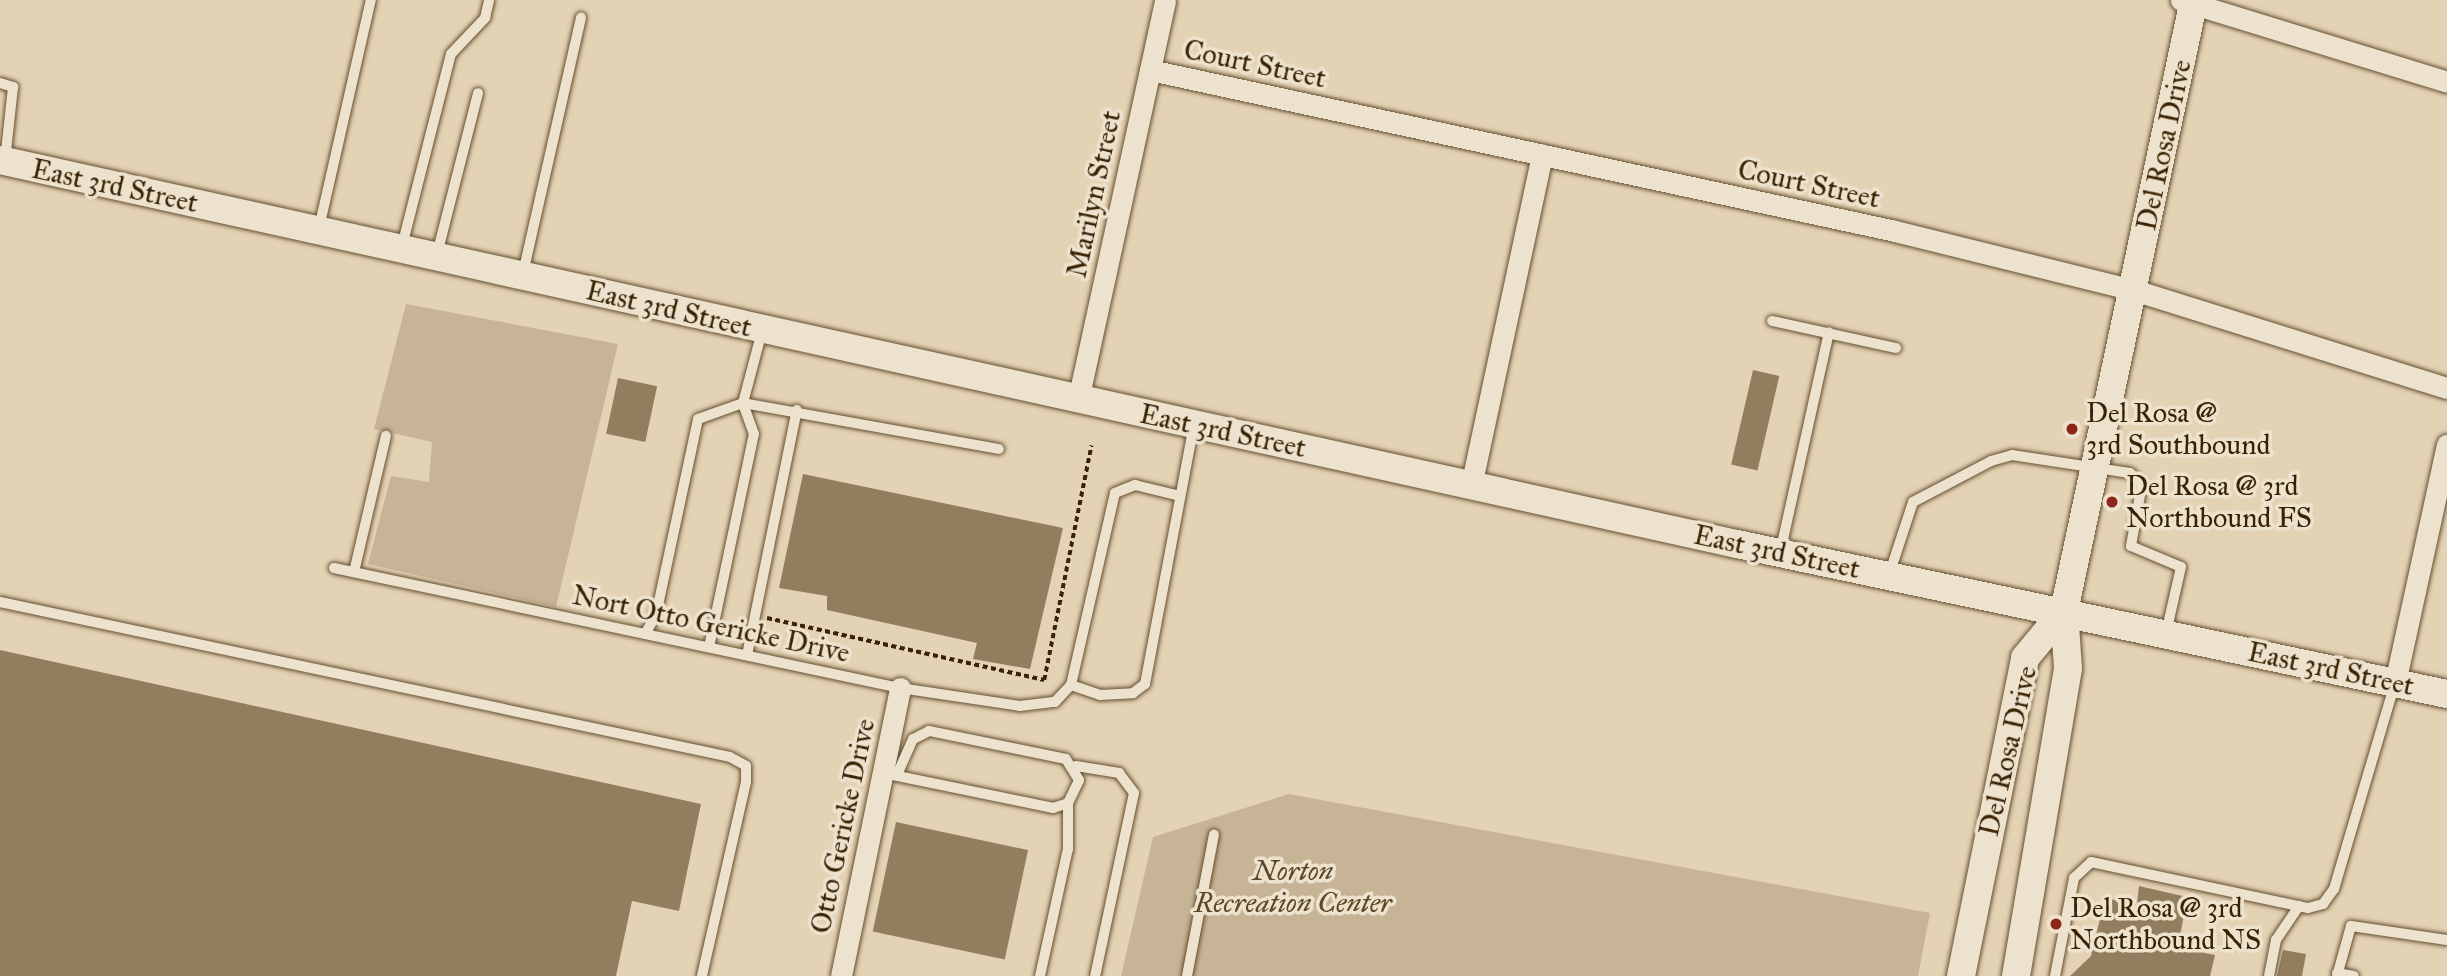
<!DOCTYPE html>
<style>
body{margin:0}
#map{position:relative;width:2447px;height:976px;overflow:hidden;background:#e4d2b4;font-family:"IM FELL Great Primer",serif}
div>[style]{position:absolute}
.green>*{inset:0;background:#c7b496}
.building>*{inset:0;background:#927e5f;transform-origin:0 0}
.path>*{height:3.5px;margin-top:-1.75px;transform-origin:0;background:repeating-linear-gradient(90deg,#392303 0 5px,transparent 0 8.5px)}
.roads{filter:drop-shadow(0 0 2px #644f2f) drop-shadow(0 0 2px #644f2f)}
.lane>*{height:10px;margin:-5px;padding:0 5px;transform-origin:5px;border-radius:5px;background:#ede2ce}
.street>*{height:21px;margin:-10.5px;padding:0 10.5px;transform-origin:10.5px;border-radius:10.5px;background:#ede2ce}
.secondary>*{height:28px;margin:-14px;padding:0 14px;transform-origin:14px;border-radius:14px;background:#ede2ce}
.dots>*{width:19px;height:19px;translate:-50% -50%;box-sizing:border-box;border:4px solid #ede2ce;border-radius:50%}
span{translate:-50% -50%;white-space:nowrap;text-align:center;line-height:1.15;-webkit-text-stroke:7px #ede2ce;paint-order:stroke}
.street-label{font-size:28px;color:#392303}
.poi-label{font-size:28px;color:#392303}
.left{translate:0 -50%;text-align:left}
.park-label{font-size:28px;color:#5c4728;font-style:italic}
</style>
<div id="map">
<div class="green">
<div style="clip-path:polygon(406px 304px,618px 344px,556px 607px,368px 564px,391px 476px,429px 482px,432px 442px,374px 429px)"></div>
<div style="clip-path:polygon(1289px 794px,1930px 913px,1918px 976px,1121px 976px,1153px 837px)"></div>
</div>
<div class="building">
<div style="left:1753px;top:370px;width:27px;height:97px;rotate:13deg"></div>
<div style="left:618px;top:378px;width:40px;height:57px;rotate:12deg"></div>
<div style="clip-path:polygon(803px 474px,1063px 528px,1030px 669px,973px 659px,977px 643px,827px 610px,827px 596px,779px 588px)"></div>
<div style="clip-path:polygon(0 650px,701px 804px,679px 911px,632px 901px,616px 976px,0 976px)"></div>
<div style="left:896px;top:822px;width:135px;height:112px;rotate:12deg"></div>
<div style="clip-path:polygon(2139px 886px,2187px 897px,2178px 948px,2215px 955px,2210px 976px,2070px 976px,2091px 956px,2105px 898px,2137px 904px)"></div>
<div style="clip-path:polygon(2283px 950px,2306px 954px,2302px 976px,2277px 976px)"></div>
</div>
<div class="path">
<div style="left:767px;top:618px;width:284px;rotate:12.6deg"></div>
<div style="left:1044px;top:680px;width:239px;rotate:-78.6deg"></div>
</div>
<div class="roads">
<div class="lane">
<div style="left:0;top:83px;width:14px;rotate:17deg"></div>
<div style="left:13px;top:87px;width:74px;rotate:96.2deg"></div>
<div style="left:319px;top:228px;width:234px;rotate:-77.2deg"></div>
<div style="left:402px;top:246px;width:198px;rotate:-75.7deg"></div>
<div style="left:451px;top:54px;width:50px;rotate:-46.6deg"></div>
<div style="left:485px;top:18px;width:18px;rotate:-77deg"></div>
<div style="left:437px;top:254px;width:166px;rotate:-75.7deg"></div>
<div style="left:523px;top:273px;width:262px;rotate:-77.2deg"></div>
<div style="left:1772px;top:321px;width:127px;rotate:12.3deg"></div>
<div style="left:1780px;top:553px;width:226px;rotate:-77.5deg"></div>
<div style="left:334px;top:568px;width:579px;rotate:11.97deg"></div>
<div style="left:900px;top:688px;width:121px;rotate:8.5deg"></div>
<div style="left:1020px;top:706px;width:35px;rotate:-7deg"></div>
<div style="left:1055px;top:702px;width:23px;rotate:-47deg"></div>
<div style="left:1071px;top:685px;width:197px;rotate:-77.1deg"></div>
<div style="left:1115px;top:493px;width:22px;rotate:-22deg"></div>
<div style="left:1135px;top:485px;width:46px;rotate:13.7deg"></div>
<div style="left:354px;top:572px;width:140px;rotate:-76.8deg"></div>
<div style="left:1889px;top:575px;width:77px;rotate:-71.8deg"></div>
<div style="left:1913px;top:502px;width:88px;rotate:-27.7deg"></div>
<div style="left:1991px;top:461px;width:22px;rotate:-16deg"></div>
<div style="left:2012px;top:455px;width:119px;rotate:8.7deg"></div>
<div style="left:2130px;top:473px;width:16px;rotate:43deg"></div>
<div style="left:2142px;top:484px;width:63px;rotate:100.1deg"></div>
<div style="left:2131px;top:546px;width:54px;rotate:22.8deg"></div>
<div style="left:2181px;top:567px;width:68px;rotate:102.8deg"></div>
<div style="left:0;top:602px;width:746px;rotate:11.99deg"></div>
<div style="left:730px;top:757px;width:18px;rotate:29deg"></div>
<div style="left:746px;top:766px;width:16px;rotate:90deg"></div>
<div style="left:746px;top:782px;width:199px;rotate:102.8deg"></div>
<div style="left:645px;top:634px;width:22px;rotate:-60deg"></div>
<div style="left:656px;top:615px;width:200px;rotate:-77.9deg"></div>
<div style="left:698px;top:419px;width:48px;rotate:-19.6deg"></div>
<div style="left:743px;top:403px;width:74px;rotate:-75.2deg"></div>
<div style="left:709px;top:647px;width:218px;rotate:-78.1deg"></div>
<div style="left:754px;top:434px;width:33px;rotate:-110deg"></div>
<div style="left:743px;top:403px;width:260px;rotate:10.2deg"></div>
<div style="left:747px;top:655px;width:250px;rotate:-78.5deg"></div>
<div style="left:1071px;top:685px;width:31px;rotate:19deg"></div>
<div style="left:1100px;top:695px;width:33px;rotate:-3deg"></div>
<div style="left:1133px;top:693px;width:15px;rotate:-37deg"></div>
<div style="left:1145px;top:684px;width:264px;rotate:-79.3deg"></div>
<div style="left:1076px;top:766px;width:44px;rotate:9.2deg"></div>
<div style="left:1119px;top:773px;width:25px;rotate:53deg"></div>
<div style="left:1134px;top:793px;width:187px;rotate:102deg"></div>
<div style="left:883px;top:773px;width:174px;rotate:11.6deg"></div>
<div style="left:1053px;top:808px;width:16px;rotate:-18deg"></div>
<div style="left:1068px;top:803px;width:25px;rotate:-64deg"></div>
<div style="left:1079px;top:780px;width:25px;rotate:-122deg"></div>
<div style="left:1066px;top:759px;width:140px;rotate:-168.4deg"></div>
<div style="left:929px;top:731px;width:18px;rotate:153deg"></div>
<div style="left:913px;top:739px;width:39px;rotate:114deg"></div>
<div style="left:2337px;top:973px;width:17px;rotate:10deg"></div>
<div style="left:1040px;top:976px;width:130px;rotate:-77.6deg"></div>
<div style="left:1068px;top:849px;width:46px;rotate:-90deg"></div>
<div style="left:1187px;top:976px;width:144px;rotate:-79.2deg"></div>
<div style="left:2055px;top:976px;width:100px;rotate:-79deg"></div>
<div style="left:2074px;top:878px;width:23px;rotate:-43deg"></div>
<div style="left:2091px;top:862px;width:222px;rotate:12deg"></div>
<div style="left:2308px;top:908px;width:16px;rotate:-15deg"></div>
<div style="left:2323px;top:904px;width:19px;rotate:-54deg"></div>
<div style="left:2334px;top:889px;width:215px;rotate:-73.5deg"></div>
<div style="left:2269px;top:976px;width:37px;rotate:-79deg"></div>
<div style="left:2276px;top:940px;width:41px;rotate:-55.9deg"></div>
<div style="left:2337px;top:976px;width:52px;rotate:-74.4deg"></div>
<div style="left:2351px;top:926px;width:97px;rotate:8.3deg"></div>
</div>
<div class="street">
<div style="left:2181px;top:0;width:278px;rotate:17.1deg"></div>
<div style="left:1150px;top:70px;width:762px;rotate:12.19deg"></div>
<div style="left:1895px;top:231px;width:246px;rotate:13.9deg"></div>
<div style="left:2134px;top:290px;width:328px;rotate:17.4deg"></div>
<div style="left:1078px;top:400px;width:409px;rotate:-77.7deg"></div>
<div style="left:1471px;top:486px;width:339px;rotate:-77.9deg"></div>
<div style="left:2395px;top:683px;width:244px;rotate:-77.7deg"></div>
<div style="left:841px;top:976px;width:294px;rotate:-78.4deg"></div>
</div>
<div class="secondary">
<div style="left:0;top:160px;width:1779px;rotate:12.47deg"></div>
<div style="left:1737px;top:544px;width:726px;rotate:11.93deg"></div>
<div style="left:1961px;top:976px;width:324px;rotate:-78.6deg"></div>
<div style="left:2025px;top:658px;width:61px;rotate:-50.3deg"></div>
<div style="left:2016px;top:976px;width:312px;rotate:-80.4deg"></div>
<div style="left:2068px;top:668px;width:57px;rotate:-94deg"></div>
<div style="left:2064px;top:611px;width:625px;rotate:-77.99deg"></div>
</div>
</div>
<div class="dots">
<div style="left:2072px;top:429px;background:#8f2418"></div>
<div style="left:2112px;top:502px;background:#8f2418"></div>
<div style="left:2056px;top:924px;background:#8f2418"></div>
</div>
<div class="street-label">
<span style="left:1255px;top:64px;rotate:12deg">Court Street</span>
<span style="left:2164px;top:145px;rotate:-78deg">Del Rosa Drive</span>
<span style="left:1809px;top:184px;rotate:12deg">Court Street</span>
<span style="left:115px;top:186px;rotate:12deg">East 3rd Street</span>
<span style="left:1094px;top:194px;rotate:-78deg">Marilyn Street</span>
<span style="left:669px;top:309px;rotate:13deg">East 3rd Street</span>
<span style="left:1223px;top:431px;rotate:12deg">East 3rd Street</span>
<span style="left:1777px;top:552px;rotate:12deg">East 3rd Street</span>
<span style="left:711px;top:624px;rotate:12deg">Nort Otto Gericke Drive</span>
<span style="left:2331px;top:669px;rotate:12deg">East 3rd Street</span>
<span style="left:2008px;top:751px;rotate:-77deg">Del Rosa Drive</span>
<span style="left:843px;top:826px;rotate:-78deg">Otto Gericke Drive</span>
</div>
<div class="poi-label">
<span class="left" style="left:2086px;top:429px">Del Rosa @<br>3rd Southbound</span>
<span class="left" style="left:2126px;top:502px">Del Rosa @ 3rd<br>Northbound FS</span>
<span class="left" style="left:2070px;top:924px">Del Rosa @ 3rd<br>Northbound NS</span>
</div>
<div class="park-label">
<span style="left:1293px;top:887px">Norton<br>Recreation Center</span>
</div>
</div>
